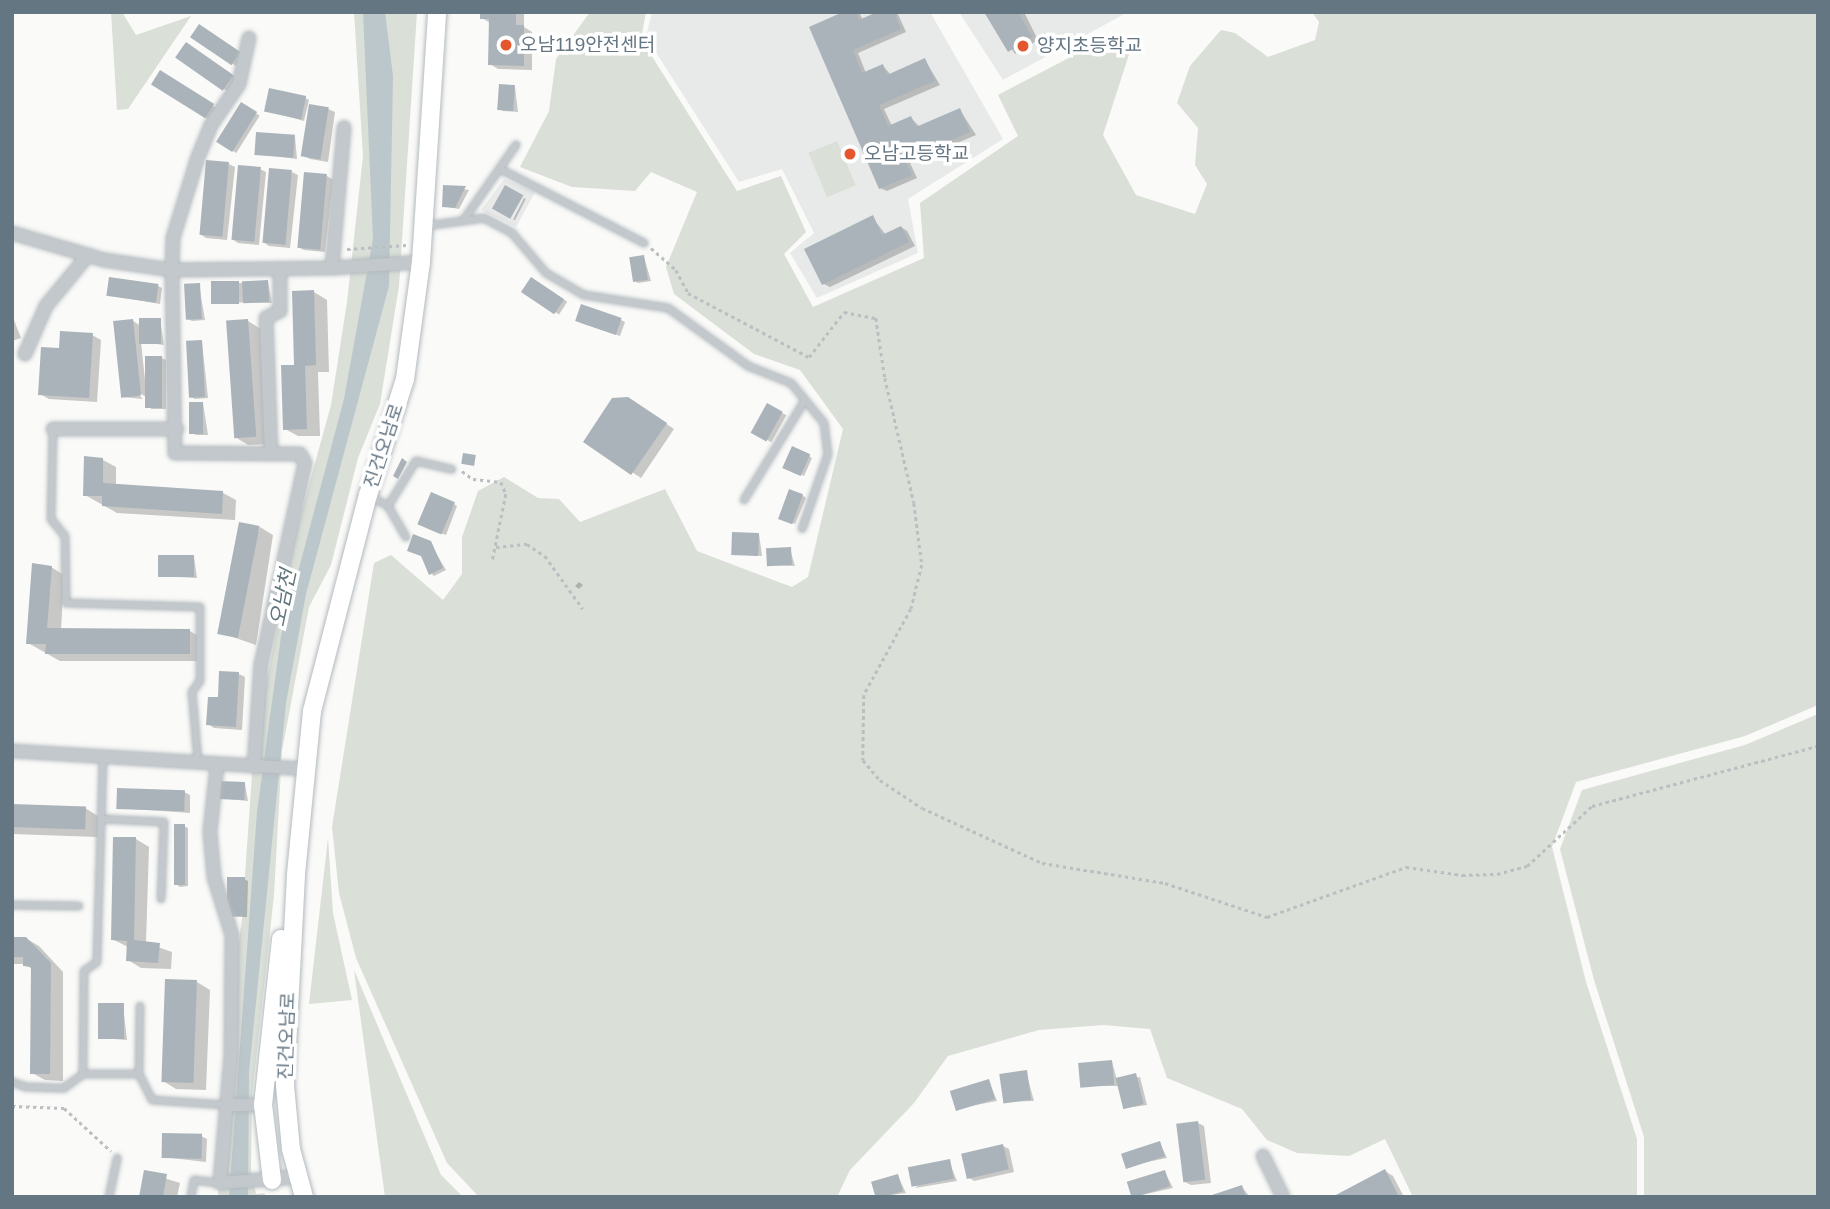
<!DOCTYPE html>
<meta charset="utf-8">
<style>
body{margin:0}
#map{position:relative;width:1830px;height:1209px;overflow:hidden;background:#fafaf8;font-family:Arial,"Noto Sans KR",sans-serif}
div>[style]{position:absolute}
.built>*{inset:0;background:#e8e9e9}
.green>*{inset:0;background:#dadfd7;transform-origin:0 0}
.water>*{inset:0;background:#bbc7cb}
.shadow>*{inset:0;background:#0003;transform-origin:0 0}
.building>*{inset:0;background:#aab3b9;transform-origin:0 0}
.path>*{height:2.5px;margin-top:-1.25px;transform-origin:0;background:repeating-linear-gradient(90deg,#bbbfc2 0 3.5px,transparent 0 7px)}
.roads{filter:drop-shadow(0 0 2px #b3babf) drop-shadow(0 0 2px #b3babf)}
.lane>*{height:6px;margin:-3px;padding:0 3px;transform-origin:3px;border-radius:3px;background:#c3c8cc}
.street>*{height:12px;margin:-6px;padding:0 6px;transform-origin:6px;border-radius:6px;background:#c3c8cc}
.secondary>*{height:18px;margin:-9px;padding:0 9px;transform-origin:9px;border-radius:9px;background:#fff}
.dots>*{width:19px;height:19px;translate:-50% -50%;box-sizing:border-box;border:4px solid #fff;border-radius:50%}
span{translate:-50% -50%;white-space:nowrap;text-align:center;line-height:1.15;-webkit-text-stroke:7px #fff;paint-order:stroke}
.poi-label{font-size:19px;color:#657683}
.left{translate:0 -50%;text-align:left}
.street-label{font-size:19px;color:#657683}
.water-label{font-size:21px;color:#60757c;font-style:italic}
.frame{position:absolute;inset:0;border:14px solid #657683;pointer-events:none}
</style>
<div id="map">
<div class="built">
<div style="clip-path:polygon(652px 12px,930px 12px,1003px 139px,908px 199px,918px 253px,817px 298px,790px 253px,814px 233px,782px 169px,739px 182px,646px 37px)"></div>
<div style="clip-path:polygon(959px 12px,1128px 12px,1003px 80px)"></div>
<div style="clip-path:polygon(504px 179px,535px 192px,516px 227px,481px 210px)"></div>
</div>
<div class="green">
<div style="clip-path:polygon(111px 12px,122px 12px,136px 35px,191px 16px,128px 109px,117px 110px)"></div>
<div style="clip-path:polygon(354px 12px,417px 12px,399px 286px,380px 404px,358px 458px,331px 565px,309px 607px,282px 751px,274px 895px,252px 1096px,251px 1170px,256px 1194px,265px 1193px,264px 1197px,218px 1197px,227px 1026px,242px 919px,254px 745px,296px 532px,331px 405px,347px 302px,363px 156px)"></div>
<div style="clip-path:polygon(590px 12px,646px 12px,641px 39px,737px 191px,781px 176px,806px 232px,784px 254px,813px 307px,924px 258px,920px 203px,1018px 136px,998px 95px,1111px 36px,1131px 48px,1103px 135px,1136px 195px,1195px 214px,1207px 184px,1195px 165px,1198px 128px,1177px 103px,1190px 66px,1221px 30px,1235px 33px,1268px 57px,1315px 40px,1319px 22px,1312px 12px,1818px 12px,1818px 705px,1745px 736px,1576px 782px,1552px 847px,1586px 982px,1637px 1139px,1637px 1197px,1413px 1197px,1385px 1139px,1349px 1156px,1297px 1153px,1267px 1140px,1242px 1109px,1167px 1078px,1150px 1029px,1103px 1025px,1039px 1030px,948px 1056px,914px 1103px,850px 1170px,837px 1197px,479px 1197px,447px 1163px,356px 958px,339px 893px,332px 827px,374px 563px,391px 555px,443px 600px,462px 574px,462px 537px,478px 491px,504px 477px,538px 498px,559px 499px,580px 522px,665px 489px,697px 551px,792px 587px,808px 577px,843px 429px,800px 370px,754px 354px,674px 294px,666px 267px,697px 192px,651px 172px,635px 191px,572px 187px,520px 167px,549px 111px,556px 59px)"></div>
<div style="left:837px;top:141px;width:48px;height:31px;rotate:67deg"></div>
<div style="clip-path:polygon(1818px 714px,1818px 1197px,1644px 1197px,1644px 1137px,1594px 980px,1560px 849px,1582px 790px,1745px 745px)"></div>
<div style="clip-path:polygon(328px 838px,333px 913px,352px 1000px,309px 1004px)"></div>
<div style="clip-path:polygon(354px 970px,441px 1175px,463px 1197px,385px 1197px)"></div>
</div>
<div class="water">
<div style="clip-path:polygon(363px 12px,385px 12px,393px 76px,389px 286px,306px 594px,286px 703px,249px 1072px,248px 1197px,229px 1197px,257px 812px,281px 636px,344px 399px,373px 239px)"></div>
</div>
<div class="shadow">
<div style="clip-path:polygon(482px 12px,524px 12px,524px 27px,532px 32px,532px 70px,498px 69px,490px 64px,490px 23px,482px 18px)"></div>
<div style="clip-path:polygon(848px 12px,859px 12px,863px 20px,881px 12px,897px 12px,906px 32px,858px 53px,866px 73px,883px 66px,891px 75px,925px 60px,940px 85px,884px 109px,892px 126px,911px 118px,920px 127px,960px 110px,976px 135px,910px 163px,917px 178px,887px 191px,880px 188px,812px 28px)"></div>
<div style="clip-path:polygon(986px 12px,1024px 12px,1038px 40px,1015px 54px)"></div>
<div style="clip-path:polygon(192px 36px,243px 56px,236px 66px)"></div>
<div style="clip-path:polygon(193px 48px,239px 79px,230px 93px,224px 89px)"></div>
<div style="left:161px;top:72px;width:69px;height:14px;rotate:33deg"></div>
<div style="clip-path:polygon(515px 87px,518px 112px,503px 111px,500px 109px)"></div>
<div style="clip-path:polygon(305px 98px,309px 100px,304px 121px,265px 110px)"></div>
<div style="left:241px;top:104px;width:22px;height:44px;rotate:32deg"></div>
<div style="clip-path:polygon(328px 109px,335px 112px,328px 162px,310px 159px,304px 156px)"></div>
<div style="clip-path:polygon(295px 137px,297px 159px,256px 154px)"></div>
<div style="clip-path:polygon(229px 164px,235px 167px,227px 240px,206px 238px,200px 234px)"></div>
<div style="clip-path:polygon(260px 169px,266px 172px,259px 245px,238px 243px,232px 239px)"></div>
<div style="clip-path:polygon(292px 172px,298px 175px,290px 248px,269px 246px,263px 242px)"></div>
<div style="clip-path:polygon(327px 176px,333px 180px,325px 252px,304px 250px,298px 247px)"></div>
<div style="clip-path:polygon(445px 186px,469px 190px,459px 209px,443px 206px)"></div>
<div style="left:524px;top:198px;width:2px;height:24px;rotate:27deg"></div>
<div style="clip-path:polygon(872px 217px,886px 235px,901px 227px,907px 231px,915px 246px,830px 287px,824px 284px)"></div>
<div style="clip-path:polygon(644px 257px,651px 281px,638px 283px,635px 281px)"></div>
<div style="left:532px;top:279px;width:42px;height:15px;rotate:33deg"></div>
<div style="clip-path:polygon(268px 282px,272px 303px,213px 302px,238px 283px)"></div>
<div style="clip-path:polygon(199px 285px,205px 320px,192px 321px,188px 319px)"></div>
<div style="clip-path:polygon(158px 286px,162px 288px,160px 304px,108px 295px)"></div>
<div style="clip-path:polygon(314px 292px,327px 300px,329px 372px,318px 372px,320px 436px,298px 436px,285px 429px)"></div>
<div style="clip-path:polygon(12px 315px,21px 338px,12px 341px)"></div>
<div style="clip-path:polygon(160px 319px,164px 345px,141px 342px,145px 380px,162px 358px,166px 360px,166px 409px,151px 409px,148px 398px,134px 390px,143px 399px,122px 397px,133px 321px,141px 326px)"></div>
<div style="clip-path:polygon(621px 320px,625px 322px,620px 336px,581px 323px)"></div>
<div style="clip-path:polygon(248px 321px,261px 329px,268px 444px,248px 445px,235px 437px)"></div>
<div style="clip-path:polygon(92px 335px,101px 340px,97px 402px,49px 399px,40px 394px,61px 350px)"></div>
<div style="clip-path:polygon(202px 342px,208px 398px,195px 399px,191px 397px)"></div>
<div style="clip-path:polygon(203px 403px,208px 435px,196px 435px,192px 433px)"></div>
<div style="clip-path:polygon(637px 404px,674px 429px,641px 478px,585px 441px)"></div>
<div style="left:768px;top:405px;width:21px;height:31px;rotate:29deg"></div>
<div style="clip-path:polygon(809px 456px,812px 458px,804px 476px,788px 469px)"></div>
<div style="clip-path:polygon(103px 460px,116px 467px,116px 486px,223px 493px,236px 500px,235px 520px,117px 513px,85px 495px)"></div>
<div style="clip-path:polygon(802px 495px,806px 498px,795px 524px,784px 520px)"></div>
<div style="clip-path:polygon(454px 504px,457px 506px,446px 535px,423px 526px)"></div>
<div style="clip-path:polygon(260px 527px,273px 535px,256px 645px,224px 634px)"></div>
<div style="clip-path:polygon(759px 534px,762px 556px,733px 554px)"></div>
<div style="clip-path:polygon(430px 543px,446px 570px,434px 576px,431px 573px)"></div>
<div style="clip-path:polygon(790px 549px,795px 566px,769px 565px)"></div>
<div style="clip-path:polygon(194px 557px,197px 578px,159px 576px)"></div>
<div style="clip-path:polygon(51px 567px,64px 575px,61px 630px,190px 631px,203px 639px,203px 661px,60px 661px,28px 643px)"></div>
<div style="clip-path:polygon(579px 582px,583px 585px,579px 589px,575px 586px)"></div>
<div style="clip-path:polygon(239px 674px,245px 677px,242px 730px,214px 728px,208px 724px,219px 699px)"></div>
<div style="clip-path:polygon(245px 784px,248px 801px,218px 798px)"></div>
<div style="clip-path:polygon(184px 792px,190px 795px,190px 813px,118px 808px)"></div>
<div style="clip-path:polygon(12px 806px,85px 808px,98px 816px,98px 837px,12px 834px)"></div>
<div style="clip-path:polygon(184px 826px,188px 828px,188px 886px,180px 887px,176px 884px)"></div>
<div style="clip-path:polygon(136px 839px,149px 847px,146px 943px,172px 952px,171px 969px,141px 968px,128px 960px,128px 947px,112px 939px)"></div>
<div style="clip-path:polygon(244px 879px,248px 881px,247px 917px,232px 917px)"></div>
<div style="clip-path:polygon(12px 938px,25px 938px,39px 946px,63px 972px,63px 1081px,45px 1080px,32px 1073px,33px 970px,25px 964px,12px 964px)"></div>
<div style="clip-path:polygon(197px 982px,210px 990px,206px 1090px,176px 1089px,163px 1081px)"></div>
<div style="clip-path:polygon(123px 1005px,127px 1040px,100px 1038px)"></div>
<div style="clip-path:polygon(1112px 1062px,1117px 1080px,1140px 1077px,1147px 1105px,1126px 1108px,1120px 1086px,1081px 1086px)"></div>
<div style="clip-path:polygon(1026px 1072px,1034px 1101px,1005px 1102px)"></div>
<div style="clip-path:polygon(989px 1081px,997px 1101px,955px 1109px)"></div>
<div style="clip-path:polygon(1198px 1123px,1204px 1126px,1211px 1183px,1191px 1185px,1185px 1182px)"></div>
<div style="clip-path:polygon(201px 1136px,207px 1139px,206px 1162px,163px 1157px)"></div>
<div style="clip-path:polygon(1160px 1143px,1167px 1158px,1127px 1166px)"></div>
<div style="clip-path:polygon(1003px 1146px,1009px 1149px,1014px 1172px,974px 1181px,968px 1177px)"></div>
<div style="clip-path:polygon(949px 1161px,957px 1181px,915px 1188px)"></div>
<div style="clip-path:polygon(1385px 1171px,1393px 1176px,1404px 1197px,1336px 1197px)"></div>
<div style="clip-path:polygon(145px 1172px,180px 1183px,177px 1197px,141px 1197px)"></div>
<div style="clip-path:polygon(1165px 1172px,1173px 1188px,1133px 1197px,1129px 1183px)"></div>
<div style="clip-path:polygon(898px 1176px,906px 1193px,877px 1197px,873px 1182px)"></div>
<div style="clip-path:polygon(1242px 1187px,1250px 1197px,1213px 1197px)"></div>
</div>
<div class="building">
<div style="clip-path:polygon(480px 12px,516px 12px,516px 25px,524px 25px,524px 66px,488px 65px,489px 19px,480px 19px)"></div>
<div style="clip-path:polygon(843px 12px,856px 12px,859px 20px,877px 12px,894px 12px,901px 29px,853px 50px,862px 73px,883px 64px,887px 75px,925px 58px,935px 81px,879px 105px,888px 126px,911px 116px,916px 127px,960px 108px,970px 132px,905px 160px,912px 175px,879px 189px,809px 27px)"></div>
<div style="clip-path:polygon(984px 12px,1018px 12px,1032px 37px,1008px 52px)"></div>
<div style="left:199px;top:24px;width:50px;height:16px;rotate:34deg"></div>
<div style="left:186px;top:42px;width:58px;height:19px;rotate:35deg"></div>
<div style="left:160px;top:70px;width:64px;height:17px;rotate:32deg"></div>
<div style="left:499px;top:84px;width:16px;height:26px;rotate:4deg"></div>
<div style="left:269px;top:88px;width:38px;height:24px;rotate:12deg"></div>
<div style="left:241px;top:102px;width:19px;height:47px;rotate:32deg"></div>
<div style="left:309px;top:104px;width:20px;height:53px;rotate:9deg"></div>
<div style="left:256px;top:132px;width:39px;height:23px;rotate:4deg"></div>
<div style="left:206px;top:160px;width:23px;height:75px;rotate:5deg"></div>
<div style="left:238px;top:165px;width:23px;height:75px;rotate:5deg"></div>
<div style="left:269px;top:168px;width:23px;height:75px;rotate:5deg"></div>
<div style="left:304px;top:172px;width:23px;height:76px;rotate:5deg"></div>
<div style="clip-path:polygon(443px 185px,466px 186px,455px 208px,442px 207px)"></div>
<div style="left:505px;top:185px;width:21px;height:27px;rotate:29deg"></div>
<div style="clip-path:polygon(873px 215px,882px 235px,901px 226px,909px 242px,822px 285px,804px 249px)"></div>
<div style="left:644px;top:255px;width:25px;height:15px;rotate:81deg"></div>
<div style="left:109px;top:277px;width:50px;height:19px;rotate:8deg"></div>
<div style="left:531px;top:277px;width:40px;height:18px;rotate:34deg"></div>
<div style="left:268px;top:280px;width:22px;height:26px;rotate:87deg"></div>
<div style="left:211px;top:281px;width:28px;height:23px"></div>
<div style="left:200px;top:283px;width:36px;height:16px;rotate:87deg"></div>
<div style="clip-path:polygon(314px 290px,316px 365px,305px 366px,307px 429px,283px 430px,281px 365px,294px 365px,292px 291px)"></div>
<div style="left:581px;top:304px;width:43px;height:18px;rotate:19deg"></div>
<div style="left:139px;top:318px;width:22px;height:26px"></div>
<div style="left:133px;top:319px;width:77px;height:20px;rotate:84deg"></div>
<div style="left:248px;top:319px;width:118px;height:22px;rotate:86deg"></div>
<div style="clip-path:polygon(60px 331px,93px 333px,89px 398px,38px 395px,41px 347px,59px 348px)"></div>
<div style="left:202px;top:340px;width:57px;height:16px;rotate:87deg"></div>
<div style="left:145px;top:356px;width:17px;height:52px"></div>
<div style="clip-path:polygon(628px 397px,667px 423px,631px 475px,583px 442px,612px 398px)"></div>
<div style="left:189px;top:402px;width:14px;height:32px"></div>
<div style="left:767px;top:403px;width:18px;height:34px;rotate:29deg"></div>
<div style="left:792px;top:446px;width:20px;height:24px;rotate:24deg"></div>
<div style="left:463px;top:453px;width:13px;height:11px;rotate:9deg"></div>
<div style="clip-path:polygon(84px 456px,103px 458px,103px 483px,223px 491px,222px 514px,102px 506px,102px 496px,83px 496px)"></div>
<div style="clip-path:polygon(402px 458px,407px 462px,398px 479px,393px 476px)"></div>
<div style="left:789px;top:489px;width:15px;height:32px;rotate:20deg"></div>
<div style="left:431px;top:492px;width:26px;height:35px;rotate:23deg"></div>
<div style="left:239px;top:522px;width:21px;height:114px;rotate:11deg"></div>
<div style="left:732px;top:532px;width:27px;height:23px;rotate:2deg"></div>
<div style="clip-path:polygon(413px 534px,431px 541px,443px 568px,429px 575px,421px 556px,407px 551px)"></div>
<div style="left:791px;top:547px;width:18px;height:25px;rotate:87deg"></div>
<div style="left:158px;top:555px;width:36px;height:22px"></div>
<div style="clip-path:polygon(32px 563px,52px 566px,47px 628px,190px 629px,190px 654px,45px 654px,46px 644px,26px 644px)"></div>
<div style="clip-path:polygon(219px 671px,239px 672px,236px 727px,206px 725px,208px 697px,218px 697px)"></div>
<div style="left:217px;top:781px;width:28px;height:18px;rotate:2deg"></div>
<div style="left:117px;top:788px;width:68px;height:21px;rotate:2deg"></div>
<div style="left:12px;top:804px;width:74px;height:23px;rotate:2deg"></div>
<div style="left:174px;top:824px;width:11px;height:61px"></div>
<div style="clip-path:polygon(113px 837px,136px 837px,134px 940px,160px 943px,158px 963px,126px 961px,127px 941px,111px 940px)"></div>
<div style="left:227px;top:877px;width:18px;height:39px"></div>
<div style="clip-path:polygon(12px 937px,26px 937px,51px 963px,50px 1074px,30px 1074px,31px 967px,23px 966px,23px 957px,12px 957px)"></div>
<div style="left:165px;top:979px;width:32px;height:103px;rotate:2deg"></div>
<div style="left:98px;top:1003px;width:26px;height:36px"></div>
<div style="left:1112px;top:1060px;width:25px;height:34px;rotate:85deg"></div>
<div style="left:1027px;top:1070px;width:30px;height:28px;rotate:82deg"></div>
<div style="left:1136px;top:1073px;width:32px;height:21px;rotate:76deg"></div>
<div style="left:989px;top:1079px;width:21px;height:41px;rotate:73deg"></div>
<div style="left:1198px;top:1121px;width:59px;height:22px;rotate:83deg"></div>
<div style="left:162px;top:1133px;width:40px;height:25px;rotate:1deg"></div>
<div style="left:1160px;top:1141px;width:16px;height:41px;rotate:72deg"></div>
<div style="left:1003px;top:1144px;width:26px;height:43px;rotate:77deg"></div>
<div style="left:950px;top:1159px;width:20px;height:43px;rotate:79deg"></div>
<div style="clip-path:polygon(1385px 1169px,1399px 1197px,1332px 1197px)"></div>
<div style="clip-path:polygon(144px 1170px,167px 1174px,163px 1197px,139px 1197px)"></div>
<div style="left:1165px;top:1170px;width:17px;height:40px;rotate:73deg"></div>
<div style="left:898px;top:1174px;width:18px;height:28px;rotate:74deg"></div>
<div style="clip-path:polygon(1242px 1185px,1246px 1197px,1209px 1197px,1209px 1196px)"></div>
</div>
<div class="path">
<div style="left:651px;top:248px;width:33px;rotate:41deg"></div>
<div style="left:676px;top:270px;width:26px;rotate:62deg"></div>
<div style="left:688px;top:293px;width:137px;rotate:27.9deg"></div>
<div style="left:809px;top:357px;width:57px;rotate:-52.1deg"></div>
<div style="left:844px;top:312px;width:33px;rotate:11deg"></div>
<div style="left:876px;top:318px;width:61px;rotate:81.5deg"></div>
<div style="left:885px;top:378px;width:128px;rotate:76.9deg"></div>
<div style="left:914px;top:503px;width:63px;rotate:82.6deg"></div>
<div style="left:922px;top:565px;width:45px;rotate:104deg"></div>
<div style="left:911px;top:609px;width:98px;rotate:118.7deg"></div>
<div style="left:864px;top:695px;width:65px;rotate:90.9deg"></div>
<div style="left:863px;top:760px;width:26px;rotate:50deg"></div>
<div style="left:880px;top:780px;width:50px;rotate:33.7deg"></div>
<div style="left:922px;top:808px;width:132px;rotate:24.6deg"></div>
<div style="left:1042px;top:863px;width:125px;rotate:9.2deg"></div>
<div style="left:1165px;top:883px;width:108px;rotate:18.4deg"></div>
<div style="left:1267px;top:917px;width:148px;rotate:-19.8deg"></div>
<div style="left:1406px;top:867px;width:57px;rotate:8.1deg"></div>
<div style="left:1462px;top:875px;width:35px;rotate:-2deg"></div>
<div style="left:1497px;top:874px;width:31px;rotate:-15deg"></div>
<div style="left:1527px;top:866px;width:88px;rotate:-42.7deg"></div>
<div style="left:1592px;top:806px;width:234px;rotate:-14.9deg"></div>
<div style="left:347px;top:249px;width:60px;rotate:-3.8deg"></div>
<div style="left:462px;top:471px;width:14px;rotate:36deg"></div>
<div style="left:473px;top:479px;width:28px;rotate:6deg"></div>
<div style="left:501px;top:482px;width:13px;rotate:67deg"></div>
<div style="left:506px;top:494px;width:70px;rotate:101.5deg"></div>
<div style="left:496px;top:547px;width:31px;rotate:-6deg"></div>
<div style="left:527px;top:544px;width:22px;rotate:34deg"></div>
<div style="left:545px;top:556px;width:65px;rotate:54.4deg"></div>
<div style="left:12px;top:1106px;width:52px;rotate:2.2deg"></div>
<div style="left:64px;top:1108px;width:64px;rotate:42.5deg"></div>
</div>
<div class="roads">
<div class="lane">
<div style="left:502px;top:170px;width:160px;rotate:27.2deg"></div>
<div style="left:463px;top:221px;width:93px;rotate:-55.1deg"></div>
<div style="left:425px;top:226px;width:60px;rotate:-7.7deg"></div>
<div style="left:484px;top:218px;width:32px;rotate:28deg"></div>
<div style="left:512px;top:233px;width:52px;rotate:49.6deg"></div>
<div style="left:546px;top:273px;width:44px;rotate:30.1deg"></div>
<div style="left:584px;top:295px;width:85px;rotate:8.8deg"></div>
<div style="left:668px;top:308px;width:99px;rotate:35.9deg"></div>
<div style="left:748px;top:366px;width:46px;rotate:21.6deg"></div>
<div style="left:791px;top:383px;width:52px;rotate:50.5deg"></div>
<div style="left:824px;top:423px;width:31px;rotate:83deg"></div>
<div style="left:828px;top:454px;width:79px;rotate:109.1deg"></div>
<div style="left:53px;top:429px;width:90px;rotate:91.3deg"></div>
<div style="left:51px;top:519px;width:22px;rotate:51deg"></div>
<div style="left:65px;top:536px;width:67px;rotate:89.1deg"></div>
<div style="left:66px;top:603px;width:134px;rotate:1.7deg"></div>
<div style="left:200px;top:607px;width:74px;rotate:90deg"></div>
<div style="left:200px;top:681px;width:14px;rotate:126deg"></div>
<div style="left:192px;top:692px;width:70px;rotate:85.1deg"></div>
<div style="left:370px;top:496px;width:21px;rotate:29deg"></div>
<div style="left:388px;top:506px;width:36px;rotate:60deg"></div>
<div style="left:744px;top:500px;width:117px;rotate:-58.6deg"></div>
<div style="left:388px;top:506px;width:53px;rotate:-58.1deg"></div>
<div style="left:416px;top:461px;width:37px;rotate:13deg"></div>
<div style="left:103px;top:757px;width:205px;rotate:91.7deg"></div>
<div style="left:97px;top:962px;width:16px;rotate:145deg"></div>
<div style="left:84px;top:971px;width:103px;rotate:90.6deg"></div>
<div style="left:83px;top:1074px;width:56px"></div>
<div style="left:101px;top:819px;width:63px;rotate:2.7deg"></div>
<div style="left:164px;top:822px;width:77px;rotate:92.2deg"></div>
<div style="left:12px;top:905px;width:67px;rotate:0.9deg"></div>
<div style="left:140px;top:1006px;width:68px;rotate:90.8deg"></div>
<div style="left:139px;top:1074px;width:29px;rotate:63deg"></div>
<div style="left:152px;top:1100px;width:74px;rotate:3.9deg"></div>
<div style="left:12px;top:1082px;width:15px;rotate:20deg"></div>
<div style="left:26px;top:1087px;width:38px;rotate:2deg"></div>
<div style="left:64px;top:1088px;width:24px;rotate:-36deg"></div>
<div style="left:109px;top:1197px;width:40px;rotate:-78deg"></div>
<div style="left:191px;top:1197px;width:17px;rotate:-80deg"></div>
<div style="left:194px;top:1180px;width:26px;rotate:7deg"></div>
</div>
<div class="street">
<div style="left:249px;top:38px;width:47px;rotate:102.3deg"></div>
<div style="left:239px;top:84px;width:50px;rotate:124.3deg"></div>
<div style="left:211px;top:125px;width:38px;rotate:112deg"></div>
<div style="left:197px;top:160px;width:82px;rotate:107.1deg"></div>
<div style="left:173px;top:238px;width:32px;rotate:92deg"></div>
<div style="left:172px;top:270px;width:183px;rotate:89.1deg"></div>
<div style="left:175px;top:453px;width:125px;rotate:0.5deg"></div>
<div style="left:300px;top:454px;width:10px;rotate:61deg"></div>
<div style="left:305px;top:463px;width:206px;rotate:102.3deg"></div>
<div style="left:261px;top:664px;width:103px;rotate:93.9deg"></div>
<div style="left:12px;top:233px;width:96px;rotate:16.4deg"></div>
<div style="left:104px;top:260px;width:69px;rotate:8.4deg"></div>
<div style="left:172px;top:270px;width:160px;rotate:-0.7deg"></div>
<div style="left:332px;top:268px;width:89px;rotate:-3.9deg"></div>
<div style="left:332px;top:268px;width:141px;rotate:-85.1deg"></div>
<div style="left:25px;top:354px;width:52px;rotate:-66.4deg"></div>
<div style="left:46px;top:306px;width:66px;rotate:-50.5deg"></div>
<div style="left:53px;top:429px;width:124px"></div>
<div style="left:271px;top:454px;width:136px;rotate:-92.1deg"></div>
<div style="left:266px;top:318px;width:16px;rotate:-27deg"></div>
<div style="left:280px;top:311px;width:42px;rotate:-90deg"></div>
<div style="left:12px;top:751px;width:295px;rotate:3.5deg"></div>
<div style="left:217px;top:766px;width:66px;rotate:96.1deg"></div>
<div style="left:210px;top:832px;width:45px;rotate:84.9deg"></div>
<div style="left:214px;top:877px;width:61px;rotate:72.8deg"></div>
<div style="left:232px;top:935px;width:121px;rotate:90.5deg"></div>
<div style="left:231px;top:1056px;width:127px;rotate:95deg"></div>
<div style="left:220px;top:1183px;width:78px;rotate:-4.4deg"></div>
<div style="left:228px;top:1105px;width:35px"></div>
<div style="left:1263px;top:1156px;width:46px;rotate:64deg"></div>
</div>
<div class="secondary">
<div style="left:272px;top:1180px;width:76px;rotate:-96.8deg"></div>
<div style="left:263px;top:1105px;width:167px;rotate:-83.8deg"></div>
<div style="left:304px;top:1197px;width:50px;rotate:-105.2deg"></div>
<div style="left:291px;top:1149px;width:64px;rotate:-95.4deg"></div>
<div style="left:285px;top:1085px;width:211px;rotate:-87deg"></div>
<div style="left:296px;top:874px;width:164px;rotate:-84.4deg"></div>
<div style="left:312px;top:711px;width:223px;rotate:-75.5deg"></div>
<div style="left:368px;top:495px;width:122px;rotate:-72.3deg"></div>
<div style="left:405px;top:379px;width:118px;rotate:-82.2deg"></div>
<div style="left:421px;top:262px;width:251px;rotate:-86.3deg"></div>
</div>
</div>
<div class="dots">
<div style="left:506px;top:45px;background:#e4572e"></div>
<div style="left:1023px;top:46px;background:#e4572e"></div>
<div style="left:850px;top:154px;background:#e4572e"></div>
</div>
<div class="poi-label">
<span class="left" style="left:520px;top:45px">오남119안전센터</span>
<span class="left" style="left:1037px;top:46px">양지초등학교</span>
<span class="left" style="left:864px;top:154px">오남고등학교</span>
</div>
<div class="street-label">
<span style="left:384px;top:446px;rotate:-72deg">진건오남로</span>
<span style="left:287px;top:1036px;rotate:-88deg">진건오남로</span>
</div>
<div class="water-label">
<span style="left:283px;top:598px;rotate:-78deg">오남천</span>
</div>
<div class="frame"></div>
</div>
